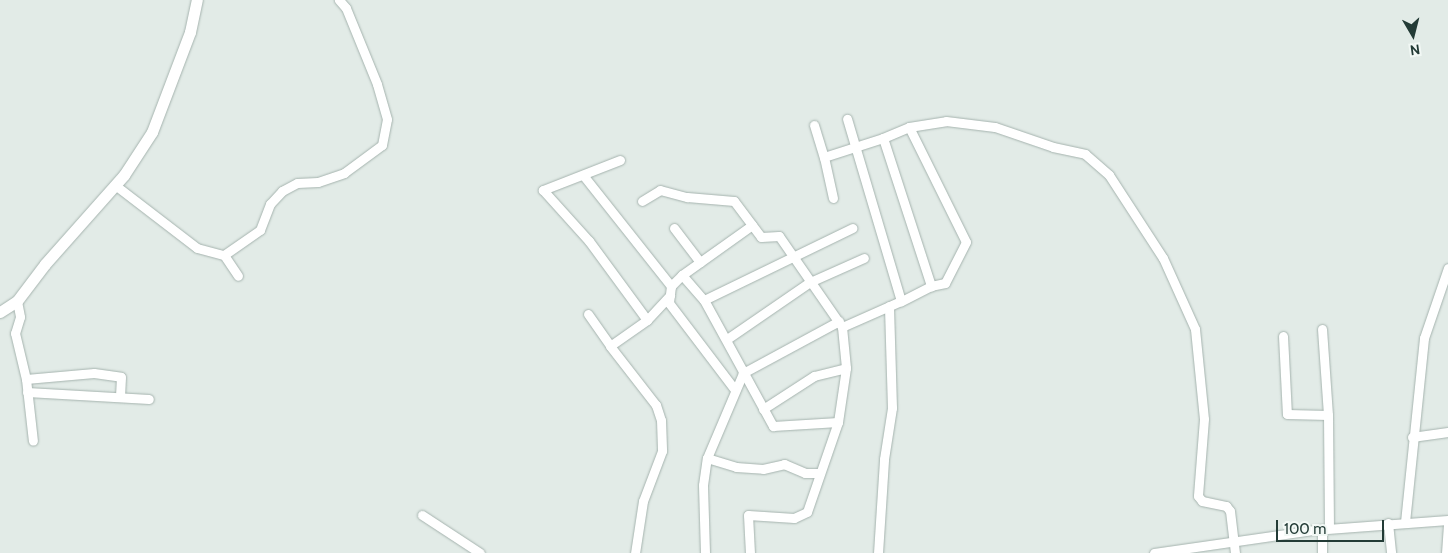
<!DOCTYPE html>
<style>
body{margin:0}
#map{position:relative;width:1448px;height:553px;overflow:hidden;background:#e2ebe7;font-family:Cabin,sans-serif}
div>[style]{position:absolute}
.roads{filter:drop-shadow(0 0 1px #a5b3ae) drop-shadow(0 0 1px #a5b3ae)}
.minor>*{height:9px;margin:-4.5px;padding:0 4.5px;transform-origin:4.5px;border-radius:4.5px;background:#fff}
.secondary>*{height:11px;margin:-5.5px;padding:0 5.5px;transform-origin:5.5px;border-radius:5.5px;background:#fff}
span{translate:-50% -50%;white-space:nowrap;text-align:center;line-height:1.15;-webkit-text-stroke:4px #f2f8f5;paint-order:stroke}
.north{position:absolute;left:1388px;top:10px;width:50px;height:50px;-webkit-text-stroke:4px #f2f8f5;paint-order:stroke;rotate:172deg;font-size:14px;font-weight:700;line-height:20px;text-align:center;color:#233b36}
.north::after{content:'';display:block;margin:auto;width:18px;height:22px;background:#233b36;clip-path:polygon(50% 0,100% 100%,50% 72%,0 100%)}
.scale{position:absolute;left:1276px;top:520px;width:108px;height:22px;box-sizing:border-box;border:2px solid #233b36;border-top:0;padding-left:6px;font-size:15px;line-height:18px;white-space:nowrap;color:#233b36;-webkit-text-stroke:4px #f2f8f5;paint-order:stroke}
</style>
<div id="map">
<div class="roads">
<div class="minor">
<div style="left:814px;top:125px;width:34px;rotate:73deg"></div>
<div style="left:909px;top:127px;width:128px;rotate:63.6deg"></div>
<div style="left:966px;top:242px;width:46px;rotate:117.1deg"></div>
<div style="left:945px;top:283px;width:14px;rotate:168deg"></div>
<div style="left:883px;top:138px;width:28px;rotate:-23deg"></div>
<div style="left:909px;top:127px;width:37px;rotate:-9deg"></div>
<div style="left:946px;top:121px;width:49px;rotate:7deg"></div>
<div style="left:995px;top:127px;width:61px;rotate:19deg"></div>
<div style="left:1053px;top:147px;width:33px;rotate:12deg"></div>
<div style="left:1085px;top:154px;width:32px;rotate:41deg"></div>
<div style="left:1109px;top:175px;width:99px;rotate:57deg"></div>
<div style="left:1163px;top:258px;width:78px;rotate:65.7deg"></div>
<div style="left:1195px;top:329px;width:90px;rotate:84.3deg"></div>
<div style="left:1204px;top:419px;width:77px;rotate:94.5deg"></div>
<div style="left:1198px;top:496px;width:6px;rotate:51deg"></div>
<div style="left:1202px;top:501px;width:25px;rotate:12deg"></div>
<div style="left:1226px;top:506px;width:6px;rotate:51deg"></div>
<div style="left:1230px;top:511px;width:42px;rotate:83.2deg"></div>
<div style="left:620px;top:160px;width:83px;rotate:158.7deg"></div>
<div style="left:543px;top:190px;width:69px;rotate:48deg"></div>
<div style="left:589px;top:241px;width:98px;rotate:53.7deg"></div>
<div style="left:647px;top:320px;width:45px;rotate:144.9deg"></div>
<div style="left:610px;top:346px;width:75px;rotate:52.1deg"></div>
<div style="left:656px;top:405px;width:16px;rotate:72deg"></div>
<div style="left:661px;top:420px;width:31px;rotate:88deg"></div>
<div style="left:662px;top:451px;width:53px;rotate:110.8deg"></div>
<div style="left:643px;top:501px;width:53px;rotate:98.7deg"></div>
<div style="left:583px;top:175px;width:142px;rotate:51.6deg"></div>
<div style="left:671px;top:286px;width:16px;rotate:-45deg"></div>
<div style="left:682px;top:275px;width:33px;rotate:49deg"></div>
<div style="left:704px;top:300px;width:144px;rotate:61.3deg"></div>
<div style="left:773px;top:426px;width:65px;rotate:-3.5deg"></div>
<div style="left:115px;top:185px;width:103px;rotate:37.5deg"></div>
<div style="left:197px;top:248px;width:28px;rotate:15deg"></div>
<div style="left:224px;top:255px;width:25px;rotate:56deg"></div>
<div style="left:833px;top:198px;width:42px;rotate:-102.4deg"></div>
<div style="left:824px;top:157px;width:62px;rotate:-17.9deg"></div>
<div style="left:883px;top:138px;width:156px;rotate:72deg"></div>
<div style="left:931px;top:286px;width:34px;rotate:153deg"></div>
<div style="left:642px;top:201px;width:21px;rotate:-31deg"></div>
<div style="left:660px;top:190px;width:28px;rotate:15deg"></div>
<div style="left:687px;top:197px;width:47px;rotate:4.9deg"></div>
<div style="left:734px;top:201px;width:45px;rotate:53.1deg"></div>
<div style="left:761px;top:237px;width:18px;rotate:-3deg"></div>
<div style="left:779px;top:236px;width:111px;rotate:55.3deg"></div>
<div style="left:842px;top:327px;width:41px;rotate:84.4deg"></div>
<div style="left:846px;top:368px;width:55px;rotate:98.4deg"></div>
<div style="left:838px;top:422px;width:95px;rotate:109deg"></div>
<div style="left:807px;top:512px;width:14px;rotate:155deg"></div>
<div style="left:794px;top:518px;width:46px;rotate:-176.3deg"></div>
<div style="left:748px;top:515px;width:38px;rotate:87deg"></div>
<div style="left:674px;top:228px;width:43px;rotate:52.6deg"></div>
<div style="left:224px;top:255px;width:44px;rotate:-34.8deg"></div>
<div style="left:260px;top:230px;width:28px;rotate:-69deg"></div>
<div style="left:270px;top:204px;width:18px;rotate:-47deg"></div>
<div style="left:282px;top:191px;width:17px;rotate:-28deg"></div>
<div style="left:297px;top:183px;width:21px;rotate:-3deg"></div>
<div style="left:318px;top:182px;width:28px;rotate:-19deg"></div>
<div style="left:344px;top:173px;width:47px;rotate:-36.4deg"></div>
<div style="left:382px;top:145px;width:26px;rotate:-79deg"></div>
<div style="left:387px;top:119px;width:36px;rotate:-106deg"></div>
<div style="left:377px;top:84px;width:82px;rotate:-112.2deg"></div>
<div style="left:346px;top:8px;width:11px;rotate:-131deg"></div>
<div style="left:682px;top:275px;width:86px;rotate:-35.5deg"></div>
<div style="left:671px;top:286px;width:17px;rotate:97deg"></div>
<div style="left:669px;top:303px;width:109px;rotate:52.8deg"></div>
<div style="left:704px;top:300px;width:165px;rotate:-25.9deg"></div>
<div style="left:17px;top:301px;width:16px;rotate:79deg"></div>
<div style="left:20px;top:317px;width:17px;rotate:107deg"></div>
<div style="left:15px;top:333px;width:47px;rotate:76.6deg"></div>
<div style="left:26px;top:379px;width:62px;rotate:83.6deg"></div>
<div style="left:588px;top:314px;width:39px;rotate:55deg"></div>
<div style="left:647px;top:320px;width:34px;rotate:-47deg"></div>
<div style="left:842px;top:327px;width:64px;rotate:-23.8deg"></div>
<div style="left:901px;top:301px;width:190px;rotate:-106.5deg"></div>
<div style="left:1322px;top:329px;width:86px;rotate:86deg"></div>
<div style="left:1283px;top:336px;width:78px;rotate:87.1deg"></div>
<div style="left:1287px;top:414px;width:41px;rotate:1.4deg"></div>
<div style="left:1328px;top:415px;width:113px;rotate:89.5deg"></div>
<div style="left:727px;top:339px;width:101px;rotate:-34.5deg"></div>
<div style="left:810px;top:282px;width:59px;rotate:-24deg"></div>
<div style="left:26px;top:379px;width:68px;rotate:-5deg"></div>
<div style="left:94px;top:373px;width:27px;rotate:8deg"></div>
<div style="left:121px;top:377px;width:20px;rotate:93deg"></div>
<div style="left:27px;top:392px;width:122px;rotate:3.3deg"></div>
<div style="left:763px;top:409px;width:61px;rotate:-32.9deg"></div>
<div style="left:814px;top:376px;width:33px;rotate:-14deg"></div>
<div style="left:1412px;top:437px;width:36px;rotate:-8deg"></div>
<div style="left:707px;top:458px;width:30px;rotate:17deg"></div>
<div style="left:736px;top:467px;width:27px;rotate:4deg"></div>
<div style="left:763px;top:469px;width:22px;rotate:-13deg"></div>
<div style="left:784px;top:464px;width:23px;rotate:23deg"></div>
<div style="left:805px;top:473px;width:15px"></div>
<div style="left:422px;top:515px;width:69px;rotate:33.2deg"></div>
<div style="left:1405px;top:522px;width:185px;rotate:-84.1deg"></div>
<div style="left:1424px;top:338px;width:74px;rotate:-71.1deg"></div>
<div style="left:1388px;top:523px;width:30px;rotate:84deg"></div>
<div style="left:1322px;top:529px;width:24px;rotate:90deg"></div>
<div style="left:705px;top:553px;width:68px;rotate:-91.7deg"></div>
<div style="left:703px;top:485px;width:27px;rotate:-82deg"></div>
<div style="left:707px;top:458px;width:92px;rotate:-67deg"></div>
<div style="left:743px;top:373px;width:109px;rotate:-28.4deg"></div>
<div style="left:878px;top:553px;width:94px;rotate:-86.3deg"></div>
<div style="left:884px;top:459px;width:52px;rotate:-81.1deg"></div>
<div style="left:892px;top:408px;width:102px;rotate:-91.7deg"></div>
<div style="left:1154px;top:553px;width:162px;rotate:-8.2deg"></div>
<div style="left:1314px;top:530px;width:134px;rotate:-4.3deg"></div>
<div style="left:1446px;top:553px;width:31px;rotate:-86deg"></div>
</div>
<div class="secondary">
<div style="left:0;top:312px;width:20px;rotate:-33deg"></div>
<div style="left:17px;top:301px;width:46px;rotate:-52.9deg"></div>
<div style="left:45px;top:264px;width:119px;rotate:-48.4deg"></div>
<div style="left:124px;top:175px;width:51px;rotate:-56.9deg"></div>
<div style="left:152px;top:132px;width:107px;rotate:-69.2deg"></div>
<div style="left:190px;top:32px;width:33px;rotate:-78deg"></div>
</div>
</div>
<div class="north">N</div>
<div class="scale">100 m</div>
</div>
